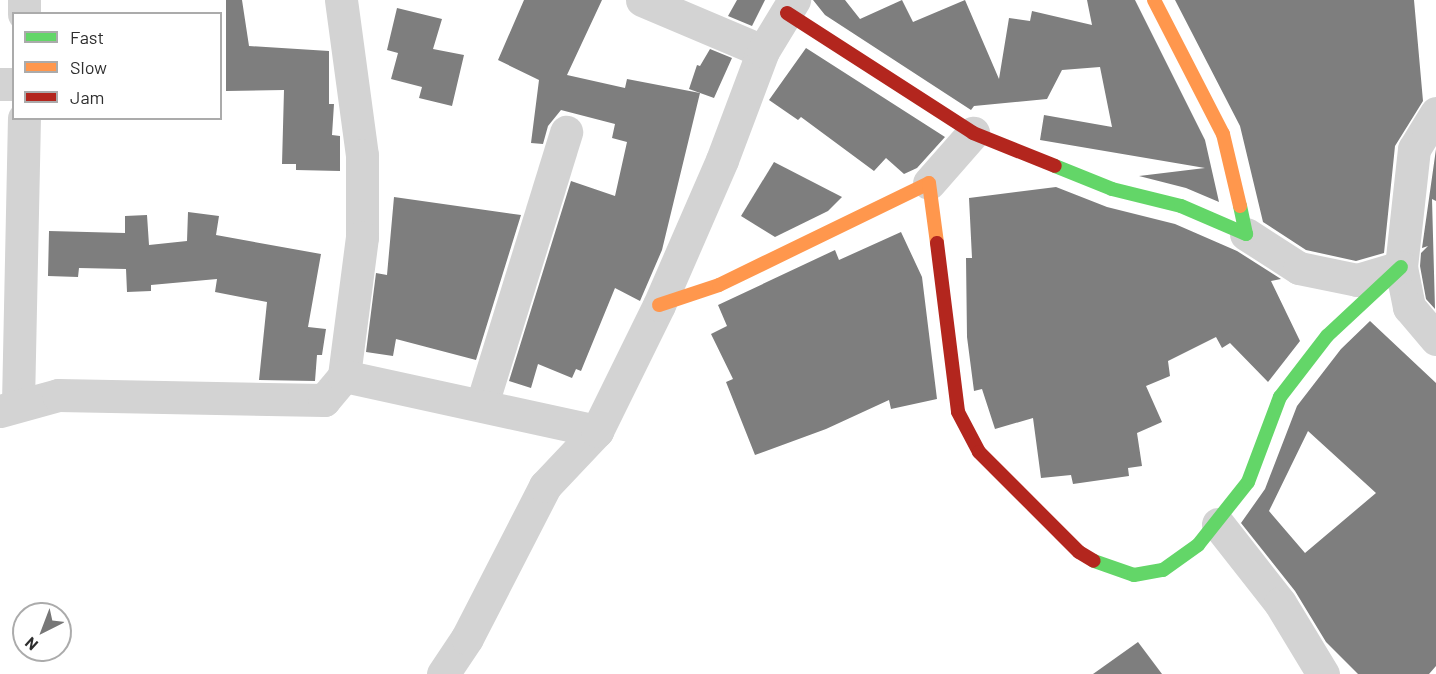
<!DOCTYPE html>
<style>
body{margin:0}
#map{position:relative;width:1436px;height:674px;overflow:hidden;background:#fff;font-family:Barlow,sans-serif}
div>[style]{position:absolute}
.building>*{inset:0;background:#7e7e7e}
.street>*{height:33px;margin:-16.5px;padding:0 16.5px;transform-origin:16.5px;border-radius:16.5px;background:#d3d3d3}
.fast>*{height:14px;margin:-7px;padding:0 7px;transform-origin:7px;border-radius:7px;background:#63d668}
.slow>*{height:14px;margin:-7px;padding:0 7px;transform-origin:7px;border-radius:7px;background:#ff974d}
.jam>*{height:14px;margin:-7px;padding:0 7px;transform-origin:7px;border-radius:7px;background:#b3261e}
span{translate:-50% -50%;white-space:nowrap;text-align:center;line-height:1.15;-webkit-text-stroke:6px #fff;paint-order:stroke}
.legend{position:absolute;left:12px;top:12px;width:210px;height:108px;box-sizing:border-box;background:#fff;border:2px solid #ababab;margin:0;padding:8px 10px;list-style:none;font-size:18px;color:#2e2e2e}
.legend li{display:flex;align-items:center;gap:12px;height:30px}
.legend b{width:30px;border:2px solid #ababab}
.north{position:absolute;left:12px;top:602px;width:60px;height:60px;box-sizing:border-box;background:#fff;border:2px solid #ababab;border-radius:50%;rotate:222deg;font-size:16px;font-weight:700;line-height:24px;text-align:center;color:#2e2e2e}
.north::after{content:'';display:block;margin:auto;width:21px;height:27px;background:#777;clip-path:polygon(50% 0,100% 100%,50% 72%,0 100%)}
</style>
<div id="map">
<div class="building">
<div style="clip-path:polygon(226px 0,242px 0,249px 46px,329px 51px,329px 104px,334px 104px,332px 135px,340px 136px,340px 171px,296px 170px,296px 164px,282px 164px,284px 90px,226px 91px)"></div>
<div style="clip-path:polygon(524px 0,602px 0,567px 75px,625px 88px,627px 79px,700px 93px,662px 250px,640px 301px,615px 288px,581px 371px,576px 369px,572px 378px,538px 364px,531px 388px,509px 381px,571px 181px,615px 196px,627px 142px,612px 138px,615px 124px,561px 110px,548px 126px,543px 144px,531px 143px,539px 80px,498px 60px)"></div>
<div style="clip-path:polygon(737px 0,765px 0,752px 26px,728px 16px)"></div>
<div style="clip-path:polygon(813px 0,845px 0,860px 19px,902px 0,913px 22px,965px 0,999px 79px,1009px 18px,1030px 21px,1032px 11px,1092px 25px,1087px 0,1135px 0,1205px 140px,1219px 202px,1186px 188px,1139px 176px,1205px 168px,1040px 140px,1044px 115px,1112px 127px,1100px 67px,1062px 70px,1047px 99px,974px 106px,971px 110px,825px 15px)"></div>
<div style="clip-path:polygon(1175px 0,1414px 0,1423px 101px,1395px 146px,1384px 253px,1356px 261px,1306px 250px,1263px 222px,1240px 126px)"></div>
<div style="clip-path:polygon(397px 8px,442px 19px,433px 49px,464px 55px,452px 106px,419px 98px,422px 87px,391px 79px,398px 53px,387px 50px)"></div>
<div style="clip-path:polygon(806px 48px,945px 137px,917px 168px,904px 174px,886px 158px,874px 171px,801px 117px,798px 120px,769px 100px)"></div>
<div style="clip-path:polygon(710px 49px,732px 58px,714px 98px,689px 89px,697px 65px,700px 66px)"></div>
<div style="clip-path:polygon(1436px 149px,1436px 201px,1432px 199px,1435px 309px,1426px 299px,1420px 266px,1421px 253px,1428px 246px,1422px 248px)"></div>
<div style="clip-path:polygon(774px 162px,842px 197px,828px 211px,775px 237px,741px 216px)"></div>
<div style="clip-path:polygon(1056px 187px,1107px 207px,1175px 224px,1237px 251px,1281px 279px,1271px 281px,1300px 341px,1268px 382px,1230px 343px,1222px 348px,1216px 337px,1168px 361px,1170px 376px,1146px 386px,1162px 422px,1137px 433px,1142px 466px,1128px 468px,1129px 476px,1073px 484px,1071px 475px,1041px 478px,1033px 418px,995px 429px,982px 389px,974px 391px,967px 337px,966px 258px,972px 258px,969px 198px)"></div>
<div style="clip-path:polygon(394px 197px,521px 215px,476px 360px,396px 339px,393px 356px,366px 352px,376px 273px,387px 275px)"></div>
<div style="clip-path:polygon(188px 212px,219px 216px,216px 235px,321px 254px,308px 327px,326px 329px,322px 355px,317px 355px,315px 381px,259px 380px,267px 302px,215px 292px,217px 279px,151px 285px,151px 291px,127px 292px,126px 269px,79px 268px,78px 277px,48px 276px,49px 231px,125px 233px,125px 216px,147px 215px,149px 245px,187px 241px)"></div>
<div style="clip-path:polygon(901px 232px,922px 277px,937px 399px,891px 409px,889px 400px,826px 429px,755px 455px,726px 382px,733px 379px,711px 334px,727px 326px,718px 305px,835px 250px,839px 260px)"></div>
<div style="clip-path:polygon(evenodd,1370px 321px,1436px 383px,1436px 666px,1429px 674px,1358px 674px,1326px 642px,1295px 591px,1241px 523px,1265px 489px,1297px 406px,1341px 349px,1370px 321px,1308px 431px,1376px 493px,1305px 553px,1269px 511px,1308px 431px)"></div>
<div style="clip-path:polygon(1138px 642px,1162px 674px,1093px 674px)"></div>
</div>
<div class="street">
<div style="left:341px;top:0;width:156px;rotate:82.3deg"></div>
<div style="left:362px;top:155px;width:82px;rotate:90deg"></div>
<div style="left:362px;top:237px;width:140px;rotate:97.4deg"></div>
<div style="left:642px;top:0;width:131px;rotate:22.9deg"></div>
<div style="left:24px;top:14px;width:14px;rotate:-90deg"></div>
<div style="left:0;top:84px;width:14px"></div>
<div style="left:1436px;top:113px;width:42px;rotate:121.4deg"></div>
<div style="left:1414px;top:149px;width:119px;rotate:96.3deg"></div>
<div style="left:1401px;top:267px;width:41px;rotate:78.7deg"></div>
<div style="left:1409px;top:307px;width:42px;rotate:49.8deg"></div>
<div style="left:929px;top:183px;width:67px;rotate:-48.7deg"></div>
<div style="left:1246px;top:234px;width:63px;rotate:32.7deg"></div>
<div style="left:1299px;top:268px;width:59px;rotate:11.7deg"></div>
<div style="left:1357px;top:280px;width:46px;rotate:-16.5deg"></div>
<div style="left:18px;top:403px;width:285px;rotate:-88.8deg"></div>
<div style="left:482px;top:404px;width:285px;rotate:-72.8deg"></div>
<div style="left:0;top:411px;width:60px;rotate:-15.4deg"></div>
<div style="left:58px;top:395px;width:266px;rotate:1.1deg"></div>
<div style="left:324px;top:400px;width:31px;rotate:-50deg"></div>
<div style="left:344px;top:376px;width:259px;rotate:12.3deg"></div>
<div style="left:1218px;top:524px;width:100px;rotate:51.9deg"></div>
<div style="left:1280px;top:603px;width:83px;rotate:58.8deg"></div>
<div style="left:443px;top:674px;width:43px;rotate:-56.3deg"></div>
<div style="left:467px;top:638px;width:171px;rotate:-62.8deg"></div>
<div style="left:545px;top:486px;width:76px;rotate:-46.6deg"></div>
<div style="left:597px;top:431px;width:140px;rotate:-63.8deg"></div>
<div style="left:659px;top:305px;width:158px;rotate:-66.5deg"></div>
<div style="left:722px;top:160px;width:116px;rotate:-69.4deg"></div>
<div style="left:763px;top:51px;width:60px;rotate:-58.7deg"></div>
</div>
<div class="fast">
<div style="left:1055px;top:166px;width:61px;rotate:22deg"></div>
<div style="left:1112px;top:189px;width:71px;rotate:13.8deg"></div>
<div style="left:1181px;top:206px;width:71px;rotate:23.3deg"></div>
<div style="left:1246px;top:234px;width:29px;rotate:-102deg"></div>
<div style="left:1094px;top:561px;width:42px;rotate:19.3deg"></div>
<div style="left:1134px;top:575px;width:29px;rotate:-10deg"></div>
<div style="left:1163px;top:570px;width:43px;rotate:-35.5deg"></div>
<div style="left:1198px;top:545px;width:80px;rotate:-51.6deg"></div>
<div style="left:1248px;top:482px;width:91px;rotate:-69.4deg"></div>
<div style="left:1280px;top:397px;width:77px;rotate:-52.4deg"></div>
<div style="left:1327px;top:336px;width:101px;rotate:-43deg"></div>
</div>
<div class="slow">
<div style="left:1154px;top:0;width:151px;rotate:62.8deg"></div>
<div style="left:1223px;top:134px;width:74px;rotate:76.7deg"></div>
<div style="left:659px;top:305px;width:63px;rotate:-18.4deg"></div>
<div style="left:719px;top:285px;width:233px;rotate:-25.9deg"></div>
<div style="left:929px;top:183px;width:61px;rotate:82.4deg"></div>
</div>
<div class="jam">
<div style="left:787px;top:13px;width:221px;rotate:32.8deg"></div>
<div style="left:973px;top:133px;width:88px;rotate:21.9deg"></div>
<div style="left:937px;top:243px;width:170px;rotate:82.9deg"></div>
<div style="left:958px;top:412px;width:45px;rotate:62.3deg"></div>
<div style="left:979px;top:452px;width:141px;rotate:45deg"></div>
<div style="left:1079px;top:552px;width:17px;rotate:31deg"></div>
</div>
<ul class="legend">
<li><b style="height:8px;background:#63d668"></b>Fast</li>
<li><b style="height:8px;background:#ff974d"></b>Slow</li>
<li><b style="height:8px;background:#b3261e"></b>Jam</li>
</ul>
<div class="north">N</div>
</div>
